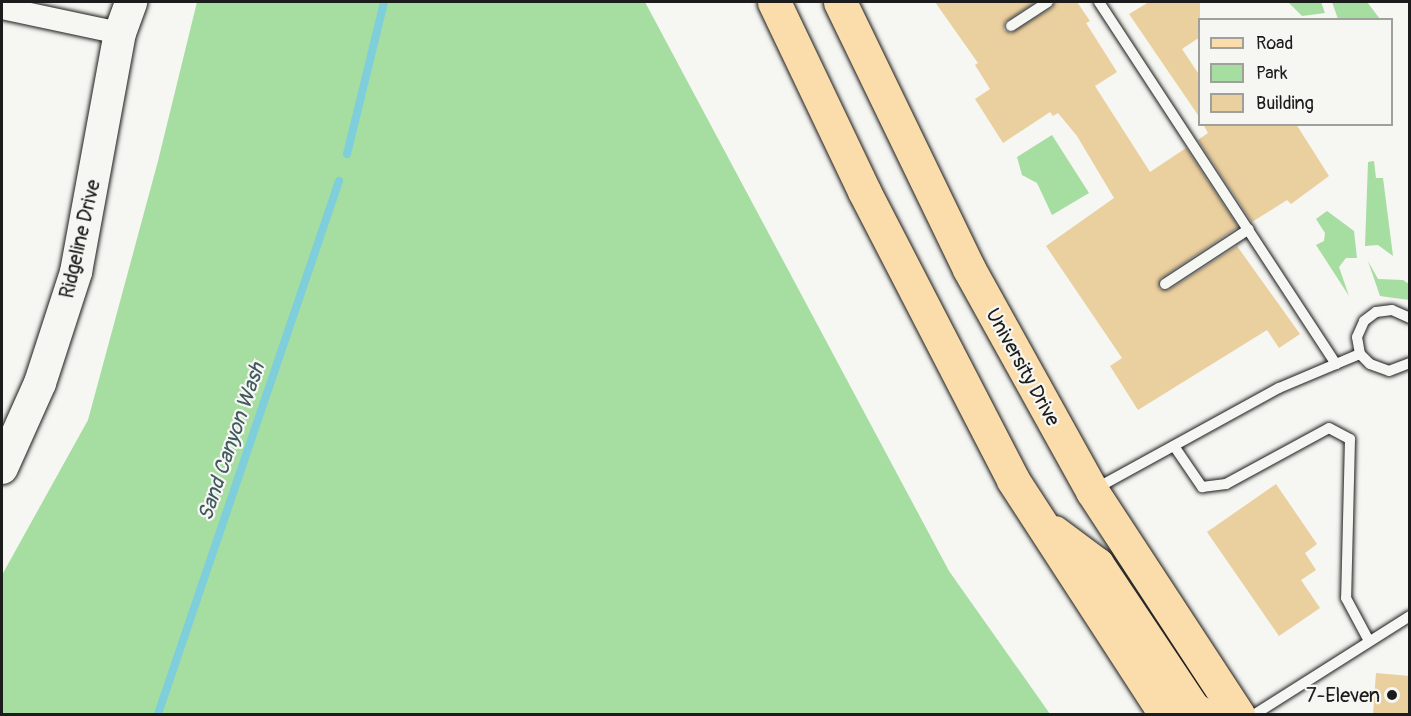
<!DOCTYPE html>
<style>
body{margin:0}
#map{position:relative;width:1411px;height:716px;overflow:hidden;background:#f6f6f2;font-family:Pangolin,sans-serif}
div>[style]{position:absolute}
.green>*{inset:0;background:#a6dda0}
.stream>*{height:8px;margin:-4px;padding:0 4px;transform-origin:4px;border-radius:4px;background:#7fcedb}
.building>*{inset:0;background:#eacf9f}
.roads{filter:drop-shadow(0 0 2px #1c1c1c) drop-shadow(0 0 2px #1c1c1c)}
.lane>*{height:10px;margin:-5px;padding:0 5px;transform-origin:5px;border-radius:5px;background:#f6f6f2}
.street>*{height:22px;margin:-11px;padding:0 11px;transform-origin:11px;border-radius:11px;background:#f6f6f2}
.secondary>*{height:32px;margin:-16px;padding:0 16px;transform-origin:16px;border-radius:16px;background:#f6f6f2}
.primary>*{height:33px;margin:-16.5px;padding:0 16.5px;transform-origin:16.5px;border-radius:16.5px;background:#fbddab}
.dots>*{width:16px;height:16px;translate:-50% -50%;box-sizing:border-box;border:3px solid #f6f6f2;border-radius:50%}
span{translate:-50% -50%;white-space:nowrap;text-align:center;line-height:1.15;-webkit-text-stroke:4.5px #f6f6f2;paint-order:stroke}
.street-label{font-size:20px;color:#1c1c1c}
.poi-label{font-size:20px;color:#1c1c1c}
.right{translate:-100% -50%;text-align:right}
.water-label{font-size:21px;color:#3f5a5f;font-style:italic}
.frame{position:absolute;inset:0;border:3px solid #1c1c1c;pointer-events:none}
.legend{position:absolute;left:1198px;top:18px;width:195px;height:108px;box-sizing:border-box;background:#f6f6f2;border:2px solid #9f9f9c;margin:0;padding:8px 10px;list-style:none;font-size:18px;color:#1c1c1c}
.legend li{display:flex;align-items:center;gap:12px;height:30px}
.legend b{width:30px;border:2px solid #9f9f9c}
</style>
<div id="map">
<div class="green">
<div style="clip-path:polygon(197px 2px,645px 2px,949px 571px,1050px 714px,2px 714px,2px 575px,88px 420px,158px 161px)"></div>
<div style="clip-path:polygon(1288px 2px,1321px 2px,1325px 13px,1302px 16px)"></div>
<div style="clip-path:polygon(1332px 2px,1367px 2px,1380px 19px,1338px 19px)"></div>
<div style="clip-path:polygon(1052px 135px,1089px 193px,1052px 215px,1037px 183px,1022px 175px,1017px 157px)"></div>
<div style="clip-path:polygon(1374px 161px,1376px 178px,1383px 178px,1393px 256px,1378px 245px,1365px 246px,1368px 162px)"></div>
<div style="clip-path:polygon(1327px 211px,1354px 231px,1357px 258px,1346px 258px,1339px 267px,1349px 296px,1316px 245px,1324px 241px,1325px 233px,1316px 219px)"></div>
<div style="clip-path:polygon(1368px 261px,1378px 279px,1403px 280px,1409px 284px,1409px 300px,1380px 296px)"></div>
</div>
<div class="stream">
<div style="left:347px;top:154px;width:156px;rotate:-76.3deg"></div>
<div style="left:158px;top:714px;width:563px;rotate:-71.24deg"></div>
</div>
<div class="building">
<div style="clip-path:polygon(935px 2px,1035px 2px,1005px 22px,1004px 30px,1011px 33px,1052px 8px,1055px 2px,1077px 2px,1090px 21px,1086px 23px,1117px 72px,1095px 86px,1150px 172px,1186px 148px,1238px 227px,1161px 278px,1159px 289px,1169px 290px,1237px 246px,1300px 334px,1279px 348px,1267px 330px,1138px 410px,1110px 366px,1122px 358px,1046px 246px,1114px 198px,1077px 136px,1058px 113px,1053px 116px,1050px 112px,1003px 143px,975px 99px,990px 89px,975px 65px,978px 63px)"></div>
<div style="clip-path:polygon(1149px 2px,1200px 2px,1200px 37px,1182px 49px,1200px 76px,1200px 118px,1129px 14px)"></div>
<div style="clip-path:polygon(1203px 124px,1296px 124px,1329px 176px,1291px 204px,1287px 200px,1252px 222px,1198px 140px,1208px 133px)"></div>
<div style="clip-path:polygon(1276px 484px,1317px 544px,1305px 553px,1316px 570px,1301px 580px,1320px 608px,1279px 636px,1207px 532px)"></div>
<div style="clip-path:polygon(1376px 673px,1410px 676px,1410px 714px,1373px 714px)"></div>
</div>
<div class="roads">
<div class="lane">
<div style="left:1099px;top:2px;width:433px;rotate:56.8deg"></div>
<div style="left:1011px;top:26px;width:44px;rotate:-33deg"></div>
<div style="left:1165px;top:284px;width:100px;rotate:-33.2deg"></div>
<div style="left:1360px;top:354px;width:17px;rotate:-100deg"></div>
<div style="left:1357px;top:337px;width:17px;rotate:-66deg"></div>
<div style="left:1364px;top:321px;width:15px;rotate:-37deg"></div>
<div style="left:1376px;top:312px;width:16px;rotate:-7deg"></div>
<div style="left:1392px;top:310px;width:20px;rotate:24deg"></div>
<div style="left:1174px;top:446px;width:50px;rotate:55.7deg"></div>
<div style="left:1202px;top:487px;width:24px;rotate:-7deg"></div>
<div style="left:1226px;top:484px;width:117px;rotate:-28.5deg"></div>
<div style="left:1329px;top:428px;width:24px;rotate:28deg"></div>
<div style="left:1350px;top:439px;width:159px;rotate:91.4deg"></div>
<div style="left:1346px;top:598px;width:49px;rotate:61.9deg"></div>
<div style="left:1095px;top:489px;width:210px;rotate:-28.8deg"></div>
<div style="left:1279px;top:388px;width:62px;rotate:-22.8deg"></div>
<div style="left:1336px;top:364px;width:26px;rotate:-23deg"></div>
<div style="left:1360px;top:354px;width:14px;rotate:45deg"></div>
<div style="left:1370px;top:364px;width:20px;rotate:20deg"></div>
<div style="left:1389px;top:371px;width:22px;rotate:-21deg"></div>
<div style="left:1255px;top:714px;width:183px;rotate:-32.3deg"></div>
</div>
<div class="street">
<div style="left:2px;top:8px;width:121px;rotate:12deg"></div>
</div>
<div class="secondary">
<div style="left:2px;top:468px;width:93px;rotate:-65.9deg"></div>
<div style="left:40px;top:383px;width:117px;rotate:-72deg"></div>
<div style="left:76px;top:272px;width:243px;rotate:-79.6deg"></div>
<div style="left:120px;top:33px;width:33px;rotate:-70deg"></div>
</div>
<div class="primary">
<div style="left:774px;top:2px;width:209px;rotate:64.5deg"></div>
<div style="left:864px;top:191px;width:325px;rotate:62.7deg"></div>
<div style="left:1013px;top:480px;width:279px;rotate:57deg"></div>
<div style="left:840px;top:2px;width:297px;rotate:64.2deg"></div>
<div style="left:969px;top:269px;width:254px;rotate:61deg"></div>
<div style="left:1092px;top:491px;width:267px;rotate:56.8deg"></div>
<div style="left:1054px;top:532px;width:54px;rotate:36.7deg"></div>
<div style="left:1097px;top:564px;width:173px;rotate:56.3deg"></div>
<div style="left:1193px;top:708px;width:11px;rotate:34deg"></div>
</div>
</div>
<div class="dots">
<div style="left:1392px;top:695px;background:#1c1c1c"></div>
</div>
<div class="street-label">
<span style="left:80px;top:239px;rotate:-77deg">Ridgeline Drive</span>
<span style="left:1023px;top:367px;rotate:61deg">University Drive</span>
</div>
<div class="poi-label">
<span class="right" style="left:1380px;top:695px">7-Eleven</span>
</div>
<div class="water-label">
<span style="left:232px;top:442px;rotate:-71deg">Sand Canyon Wash</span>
</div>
<div class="frame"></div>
<ul class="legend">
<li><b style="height:8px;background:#fbddab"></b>Road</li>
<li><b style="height:16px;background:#a6dda0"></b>Park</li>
<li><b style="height:16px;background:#eacf9f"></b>Building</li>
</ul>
</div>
